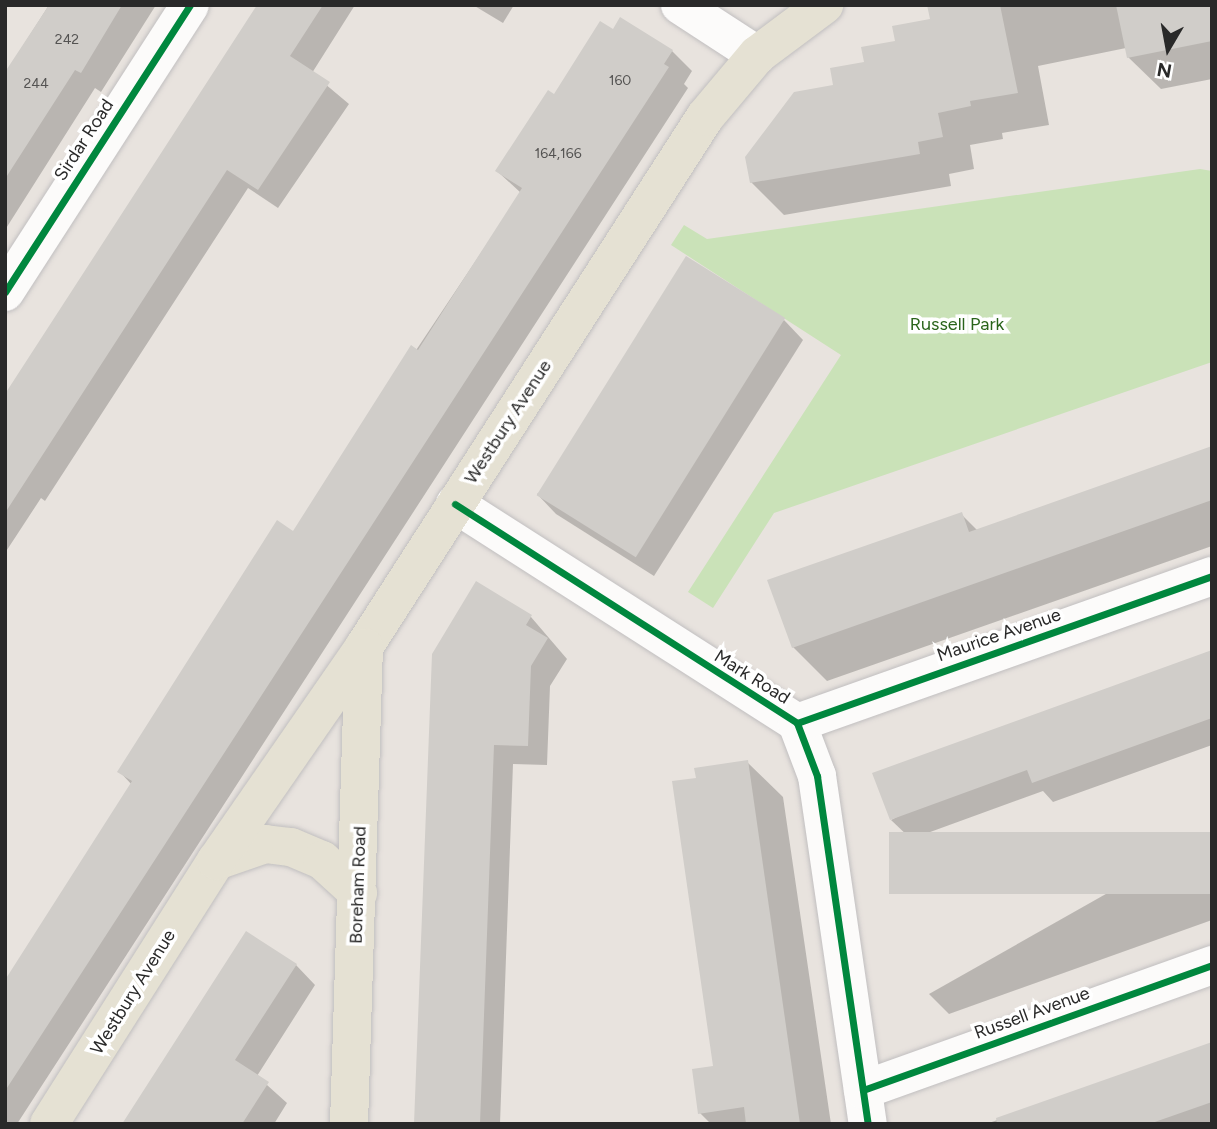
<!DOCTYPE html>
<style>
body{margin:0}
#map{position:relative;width:1217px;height:1129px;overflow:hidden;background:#e8e3de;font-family:Figtree,sans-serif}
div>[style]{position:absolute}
.green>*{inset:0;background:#cae2b8}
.shadow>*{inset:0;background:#0003}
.building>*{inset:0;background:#d0cdc9;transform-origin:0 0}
.roads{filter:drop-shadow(0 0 2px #c1bfc0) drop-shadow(0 0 2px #c1bfc0)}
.minor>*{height:38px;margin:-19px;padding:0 19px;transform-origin:19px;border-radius:19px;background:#fcfbfa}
.primary>*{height:38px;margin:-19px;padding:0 19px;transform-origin:19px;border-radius:19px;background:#e5e1d3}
.cycleway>*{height:7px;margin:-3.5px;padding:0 3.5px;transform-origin:3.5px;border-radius:3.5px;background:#00873e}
span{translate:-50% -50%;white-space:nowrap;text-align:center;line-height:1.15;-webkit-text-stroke:7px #fff;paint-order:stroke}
.number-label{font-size:14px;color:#545352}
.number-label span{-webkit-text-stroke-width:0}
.street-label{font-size:18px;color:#292929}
.park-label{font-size:18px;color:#2a641b}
.frame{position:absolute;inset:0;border:7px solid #292929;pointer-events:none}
.north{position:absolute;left:1133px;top:14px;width:70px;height:70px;-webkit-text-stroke:5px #fff;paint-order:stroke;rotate:190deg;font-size:19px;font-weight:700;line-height:28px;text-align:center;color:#292929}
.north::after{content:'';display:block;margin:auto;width:24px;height:32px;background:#292929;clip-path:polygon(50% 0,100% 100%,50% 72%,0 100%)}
</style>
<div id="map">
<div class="green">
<div style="clip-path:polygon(1200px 169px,1212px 171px,1212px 362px,774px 513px,713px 608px,688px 592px,841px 355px,671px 245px,684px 225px,707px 239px)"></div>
</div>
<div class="shadow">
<div style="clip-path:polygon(49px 5px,156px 5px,101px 92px,95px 88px,5px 230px,5px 74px)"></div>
<div style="clip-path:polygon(259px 5px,355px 5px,312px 73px,349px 104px,278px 208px,248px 188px,45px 501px,41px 498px,5px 553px,5px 399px)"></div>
<div style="clip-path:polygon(473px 5px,514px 5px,503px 23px)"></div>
<div style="clip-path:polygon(943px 5px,1212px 5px,1212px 79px,1161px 89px,1128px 57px,1126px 48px,1038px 66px,1049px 125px,1002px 133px,1003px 139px,970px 145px,974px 169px,949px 174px,951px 186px,784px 215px,751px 182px,835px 87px,932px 21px)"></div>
<div style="clip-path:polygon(613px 31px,672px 51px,692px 71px,684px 84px,688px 88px,17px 1124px,5px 1124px,5px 984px,132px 785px,119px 771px,294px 533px,521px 193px,497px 171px)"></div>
<div style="clip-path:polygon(784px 320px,803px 340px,654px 576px,556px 514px,537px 494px)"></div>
<div style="clip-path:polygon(1212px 448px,1212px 546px,827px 681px,793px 647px,961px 514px,978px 531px)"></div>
<div style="clip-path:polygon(477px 583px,531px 617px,567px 659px,550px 686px,547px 765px,513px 764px,500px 1124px,416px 1124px)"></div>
<div style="clip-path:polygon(1212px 653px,1212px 745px,1053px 802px,1043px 791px,911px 839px,891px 820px)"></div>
<div style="clip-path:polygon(747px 762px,783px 797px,831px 1124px,711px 1124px,700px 1113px,715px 1067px,698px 779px)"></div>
<div style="clip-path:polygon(1212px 834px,1212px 920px,949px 1014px,929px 994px)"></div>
<div style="clip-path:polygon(296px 965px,315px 985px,257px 1076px,287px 1103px,274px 1124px,124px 1124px)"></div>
<div style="clip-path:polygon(1212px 1044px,1212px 1124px,986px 1124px)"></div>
</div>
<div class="building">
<div style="clip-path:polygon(49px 5px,122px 5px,81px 73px,75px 70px,5px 179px,5px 72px)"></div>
<div style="clip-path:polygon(257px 5px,323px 5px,290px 56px,330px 82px,258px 190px,227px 170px,5px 513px,5px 394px)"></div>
<div style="clip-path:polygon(927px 5px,1000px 5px,1018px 93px,970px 101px,971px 106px,938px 113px,943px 137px,918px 142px,920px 154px,750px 183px,745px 157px,794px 92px,833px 85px,830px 68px,864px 62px,861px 47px,895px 41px,892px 26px,930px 19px)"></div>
<div style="clip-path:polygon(1116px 5px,1212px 5px,1212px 41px,1127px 58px)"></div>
<div style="clip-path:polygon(620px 17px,673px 50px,664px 64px,669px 67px,5px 1091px,5px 980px,132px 781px,117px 772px,277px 520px,293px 531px,411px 345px,418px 350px,522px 188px,495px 171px,548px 90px,554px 94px,600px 21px,613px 29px)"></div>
<div style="left:686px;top:256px;width:117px;height:282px;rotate:32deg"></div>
<div style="clip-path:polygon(1212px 446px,1212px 500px,792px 648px,767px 580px,962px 512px,969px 532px)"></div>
<div style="clip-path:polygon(476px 581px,532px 615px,526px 625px,548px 638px,531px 666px,528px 746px,494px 745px,480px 1124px,414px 1124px,432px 654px)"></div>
<div style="clip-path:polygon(1212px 650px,1212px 718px,1032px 783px,1027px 770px,890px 820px,872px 773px)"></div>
<div style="clip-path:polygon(748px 760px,800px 1124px,746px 1124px,744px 1107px,698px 1114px,692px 1069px,713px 1066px,672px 781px,696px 778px,694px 768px)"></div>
<div style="left:1212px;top:832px;width:62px;height:323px;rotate:90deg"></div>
<div style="clip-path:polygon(246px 931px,297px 964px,235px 1060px,269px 1082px,242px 1124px,122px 1124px)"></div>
<div style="clip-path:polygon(1212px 1042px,1212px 1102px,1149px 1124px,997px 1124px,996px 1118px)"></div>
</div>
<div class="roads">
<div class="minor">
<div style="left:680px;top:5px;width:92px;rotate:33deg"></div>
<div style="left:5px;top:292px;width:341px;rotate:-57.2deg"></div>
<div style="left:455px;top:504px;width:406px;rotate:32.6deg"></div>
<div style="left:797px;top:723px;width:57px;rotate:69.3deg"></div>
<div style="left:817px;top:776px;width:352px;rotate:81.7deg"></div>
<div style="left:797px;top:723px;width:440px;rotate:-19.5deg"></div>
<div style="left:863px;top:1090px;width:371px;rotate:-19.7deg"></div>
</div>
<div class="primary">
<div style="left:216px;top:861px;width:52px;rotate:-19.1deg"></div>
<div style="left:265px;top:844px;width:26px;rotate:7deg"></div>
<div style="left:291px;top:847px;width:34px;rotate:23deg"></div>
<div style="left:322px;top:860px;width:49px;rotate:42.5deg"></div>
<div style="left:49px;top:1124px;width:312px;rotate:-57.6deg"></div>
<div style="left:216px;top:861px;width:260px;rotate:-55.3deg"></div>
<div style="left:364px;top:647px;width:630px;rotate:-57.24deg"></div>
<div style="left:705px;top:117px;width:81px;rotate:-50deg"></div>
<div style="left:757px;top:55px;width:84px;rotate:-36.7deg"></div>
<div style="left:349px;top:1124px;width:477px;rotate:-88.2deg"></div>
</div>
</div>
<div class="cycleway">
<div style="left:5px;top:292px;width:341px;rotate:-57.2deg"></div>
<div style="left:455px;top:504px;width:406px;rotate:32.6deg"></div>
<div style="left:797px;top:723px;width:57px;rotate:69.3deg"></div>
<div style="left:817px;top:776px;width:352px;rotate:81.7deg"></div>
<div style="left:797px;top:723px;width:440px;rotate:-19.5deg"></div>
<div style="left:863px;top:1090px;width:371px;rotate:-19.7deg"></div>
</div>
<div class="number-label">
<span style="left:67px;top:40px">242</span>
<span style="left:620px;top:81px">160</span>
<span style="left:36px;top:84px">244</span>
<span style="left:558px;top:154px">164,166</span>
</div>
<div class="street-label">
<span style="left:84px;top:140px;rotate:-57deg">Sirdar Road</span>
<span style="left:508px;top:422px;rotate:-57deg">Westbury Avenue</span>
<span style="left:999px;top:635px;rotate:-19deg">Maurice Avenue</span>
<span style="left:752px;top:677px;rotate:32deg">Mark Road</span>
<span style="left:358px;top:885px;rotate:-88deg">Boreham Road</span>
<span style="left:133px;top:992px;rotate:-58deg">Westbury Avenue</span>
<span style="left:1032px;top:1013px;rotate:-20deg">Russell Avenue</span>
</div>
<div class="park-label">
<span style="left:957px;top:324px">Russell Park</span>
</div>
<div class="frame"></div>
<div class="north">N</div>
</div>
